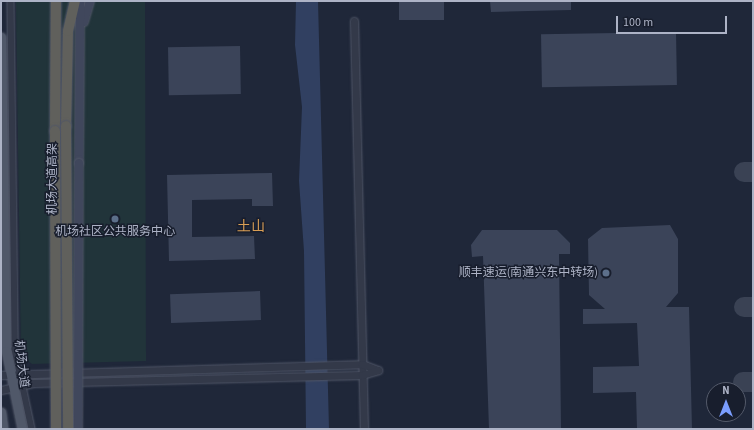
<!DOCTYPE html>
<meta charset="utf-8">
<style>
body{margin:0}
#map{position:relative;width:754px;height:430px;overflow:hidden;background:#1f2739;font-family:"Source Sans 3","Noto Sans SC",sans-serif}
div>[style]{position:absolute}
.green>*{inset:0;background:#21343a}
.water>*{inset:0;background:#314061}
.taxiway>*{height:20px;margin:-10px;padding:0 10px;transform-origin:10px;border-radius:10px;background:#3a4254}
.building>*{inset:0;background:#3b4459;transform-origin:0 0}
.roads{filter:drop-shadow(0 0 1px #505667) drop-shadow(0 0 1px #505667)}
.minor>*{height:5.5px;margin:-2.75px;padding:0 2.75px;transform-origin:2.75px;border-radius:2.75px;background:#333949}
.tertiary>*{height:7px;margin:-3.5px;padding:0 3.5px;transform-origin:3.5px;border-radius:3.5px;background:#333949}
.secondary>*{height:8px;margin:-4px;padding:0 4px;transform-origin:4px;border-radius:4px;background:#40475c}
.primary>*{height:9px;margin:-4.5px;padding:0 4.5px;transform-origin:4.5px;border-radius:4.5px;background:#505869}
.trunk>*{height:10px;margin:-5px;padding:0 5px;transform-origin:5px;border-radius:5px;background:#60605c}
.bridges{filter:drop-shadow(0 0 1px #505667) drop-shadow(0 0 1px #505667)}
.secondary-bridge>*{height:8px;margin:-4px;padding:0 4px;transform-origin:4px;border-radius:4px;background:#40475c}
.trunk-bridge>*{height:10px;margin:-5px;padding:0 5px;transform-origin:5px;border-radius:5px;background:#60605c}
.dots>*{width:11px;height:11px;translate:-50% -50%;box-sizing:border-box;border:2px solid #181e2d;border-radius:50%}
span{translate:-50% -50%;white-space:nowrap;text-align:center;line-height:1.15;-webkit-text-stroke:3px #181e2d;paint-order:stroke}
.street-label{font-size:12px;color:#adb3c6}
.poi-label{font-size:12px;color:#adb3c6}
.right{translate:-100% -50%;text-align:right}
.quarter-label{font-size:14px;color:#d99e55}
.frame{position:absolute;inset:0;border:2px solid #adb3c6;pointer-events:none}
.north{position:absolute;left:706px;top:382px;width:40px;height:40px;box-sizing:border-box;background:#181e2d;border:1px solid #545a6a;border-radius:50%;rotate:0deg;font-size:11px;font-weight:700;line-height:16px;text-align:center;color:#adb3c6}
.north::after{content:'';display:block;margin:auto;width:14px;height:18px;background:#7a9dfd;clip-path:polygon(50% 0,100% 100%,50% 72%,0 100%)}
.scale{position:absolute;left:616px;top:16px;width:111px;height:18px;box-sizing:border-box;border:2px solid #adb3c6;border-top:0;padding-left:5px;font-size:12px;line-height:14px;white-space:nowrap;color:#adb3c6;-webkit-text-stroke:3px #181e2d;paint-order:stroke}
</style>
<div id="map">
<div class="green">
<div style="clip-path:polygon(16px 1px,145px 1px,146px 361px,32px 364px,21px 355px)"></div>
</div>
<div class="water">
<div style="clip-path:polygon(296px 1px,318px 1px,329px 429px,306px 429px,304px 251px,299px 181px,302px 107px,295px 45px)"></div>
</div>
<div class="taxiway">
<div style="left:744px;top:172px;width:9px"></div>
<div style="left:744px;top:307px;width:9px"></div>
<div style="left:743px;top:382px;width:10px"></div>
</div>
<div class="building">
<div style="left:399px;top:1px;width:45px;height:19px"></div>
<div style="clip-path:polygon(490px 1px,571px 1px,571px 10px,491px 12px)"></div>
<div style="left:676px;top:32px;width:53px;height:135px;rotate:89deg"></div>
<div style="left:240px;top:46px;width:48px;height:72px;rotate:89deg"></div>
<div style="clip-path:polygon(272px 173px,273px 206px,252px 206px,252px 199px,192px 200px,192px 237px,254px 236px,255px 259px,169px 261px,167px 175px)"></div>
<div style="clip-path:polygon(670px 225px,678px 239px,678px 293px,666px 307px,689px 307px,692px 429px,637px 429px,636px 392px,593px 393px,593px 367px,639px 366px,637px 323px,583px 324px,583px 309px,605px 309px,589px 295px,588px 239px,602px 228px)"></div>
<div style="clip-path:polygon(482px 230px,557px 230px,570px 243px,570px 254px,559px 254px,561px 429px,489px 429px,483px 256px,472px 257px,471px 245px)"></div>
<div style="left:260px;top:291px;width:29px;height:90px;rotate:88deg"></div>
</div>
<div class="roads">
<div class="minor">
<div style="left:11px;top:1px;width:348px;rotate:89.3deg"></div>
<div style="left:15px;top:349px;width:82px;rotate:78deg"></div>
</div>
<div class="tertiary">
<div style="left:354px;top:21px;width:408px;rotate:88.6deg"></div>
<div style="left:1px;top:375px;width:361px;rotate:-1.7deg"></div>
<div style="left:362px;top:364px;width:17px;rotate:21deg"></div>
<div style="left:1px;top:390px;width:33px;rotate:-12deg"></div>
<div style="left:33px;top:383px;width:329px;rotate:-1.4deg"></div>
<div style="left:362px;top:375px;width:17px;rotate:-17deg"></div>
</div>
<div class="secondary">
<div style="left:84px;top:22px;width:22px;rotate:-74deg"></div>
<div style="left:79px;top:163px;width:162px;rotate:-89.6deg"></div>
</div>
<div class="primary">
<div style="left:1px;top:37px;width:314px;rotate:89.1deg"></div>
<div style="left:6px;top:351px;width:80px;rotate:78.4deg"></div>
<div style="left:1px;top:412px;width:17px;rotate:83deg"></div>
</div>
<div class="trunk">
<div style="left:66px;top:126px;width:95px;rotate:-88.8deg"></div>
<div style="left:68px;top:31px;width:31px;rotate:-77deg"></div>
<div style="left:55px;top:131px;width:130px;rotate:-89.6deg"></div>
</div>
</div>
<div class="bridges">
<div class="secondary-bridge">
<div style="left:78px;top:429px;width:266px;rotate:-89.8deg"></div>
</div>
<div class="trunk-bridge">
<div style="left:66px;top:126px;width:303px;rotate:89.6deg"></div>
<div style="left:55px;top:131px;width:298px;rotate:89.8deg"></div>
</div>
</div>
<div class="dots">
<div style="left:115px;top:219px;background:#5c6f8a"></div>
<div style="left:606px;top:273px;background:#5c6f8a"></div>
</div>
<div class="street-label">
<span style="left:53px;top:179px;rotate:-90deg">机场大道高架</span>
<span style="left:21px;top:364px;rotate:83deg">机场大道</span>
</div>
<div class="poi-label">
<span style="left:115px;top:232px">机场社区公共服务中心</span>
<span class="right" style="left:598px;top:273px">顺丰速运(南通兴东中转场)</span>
</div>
<div class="quarter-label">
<span style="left:251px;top:227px">土山</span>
</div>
<div class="frame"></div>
<div class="north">N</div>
<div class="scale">100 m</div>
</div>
